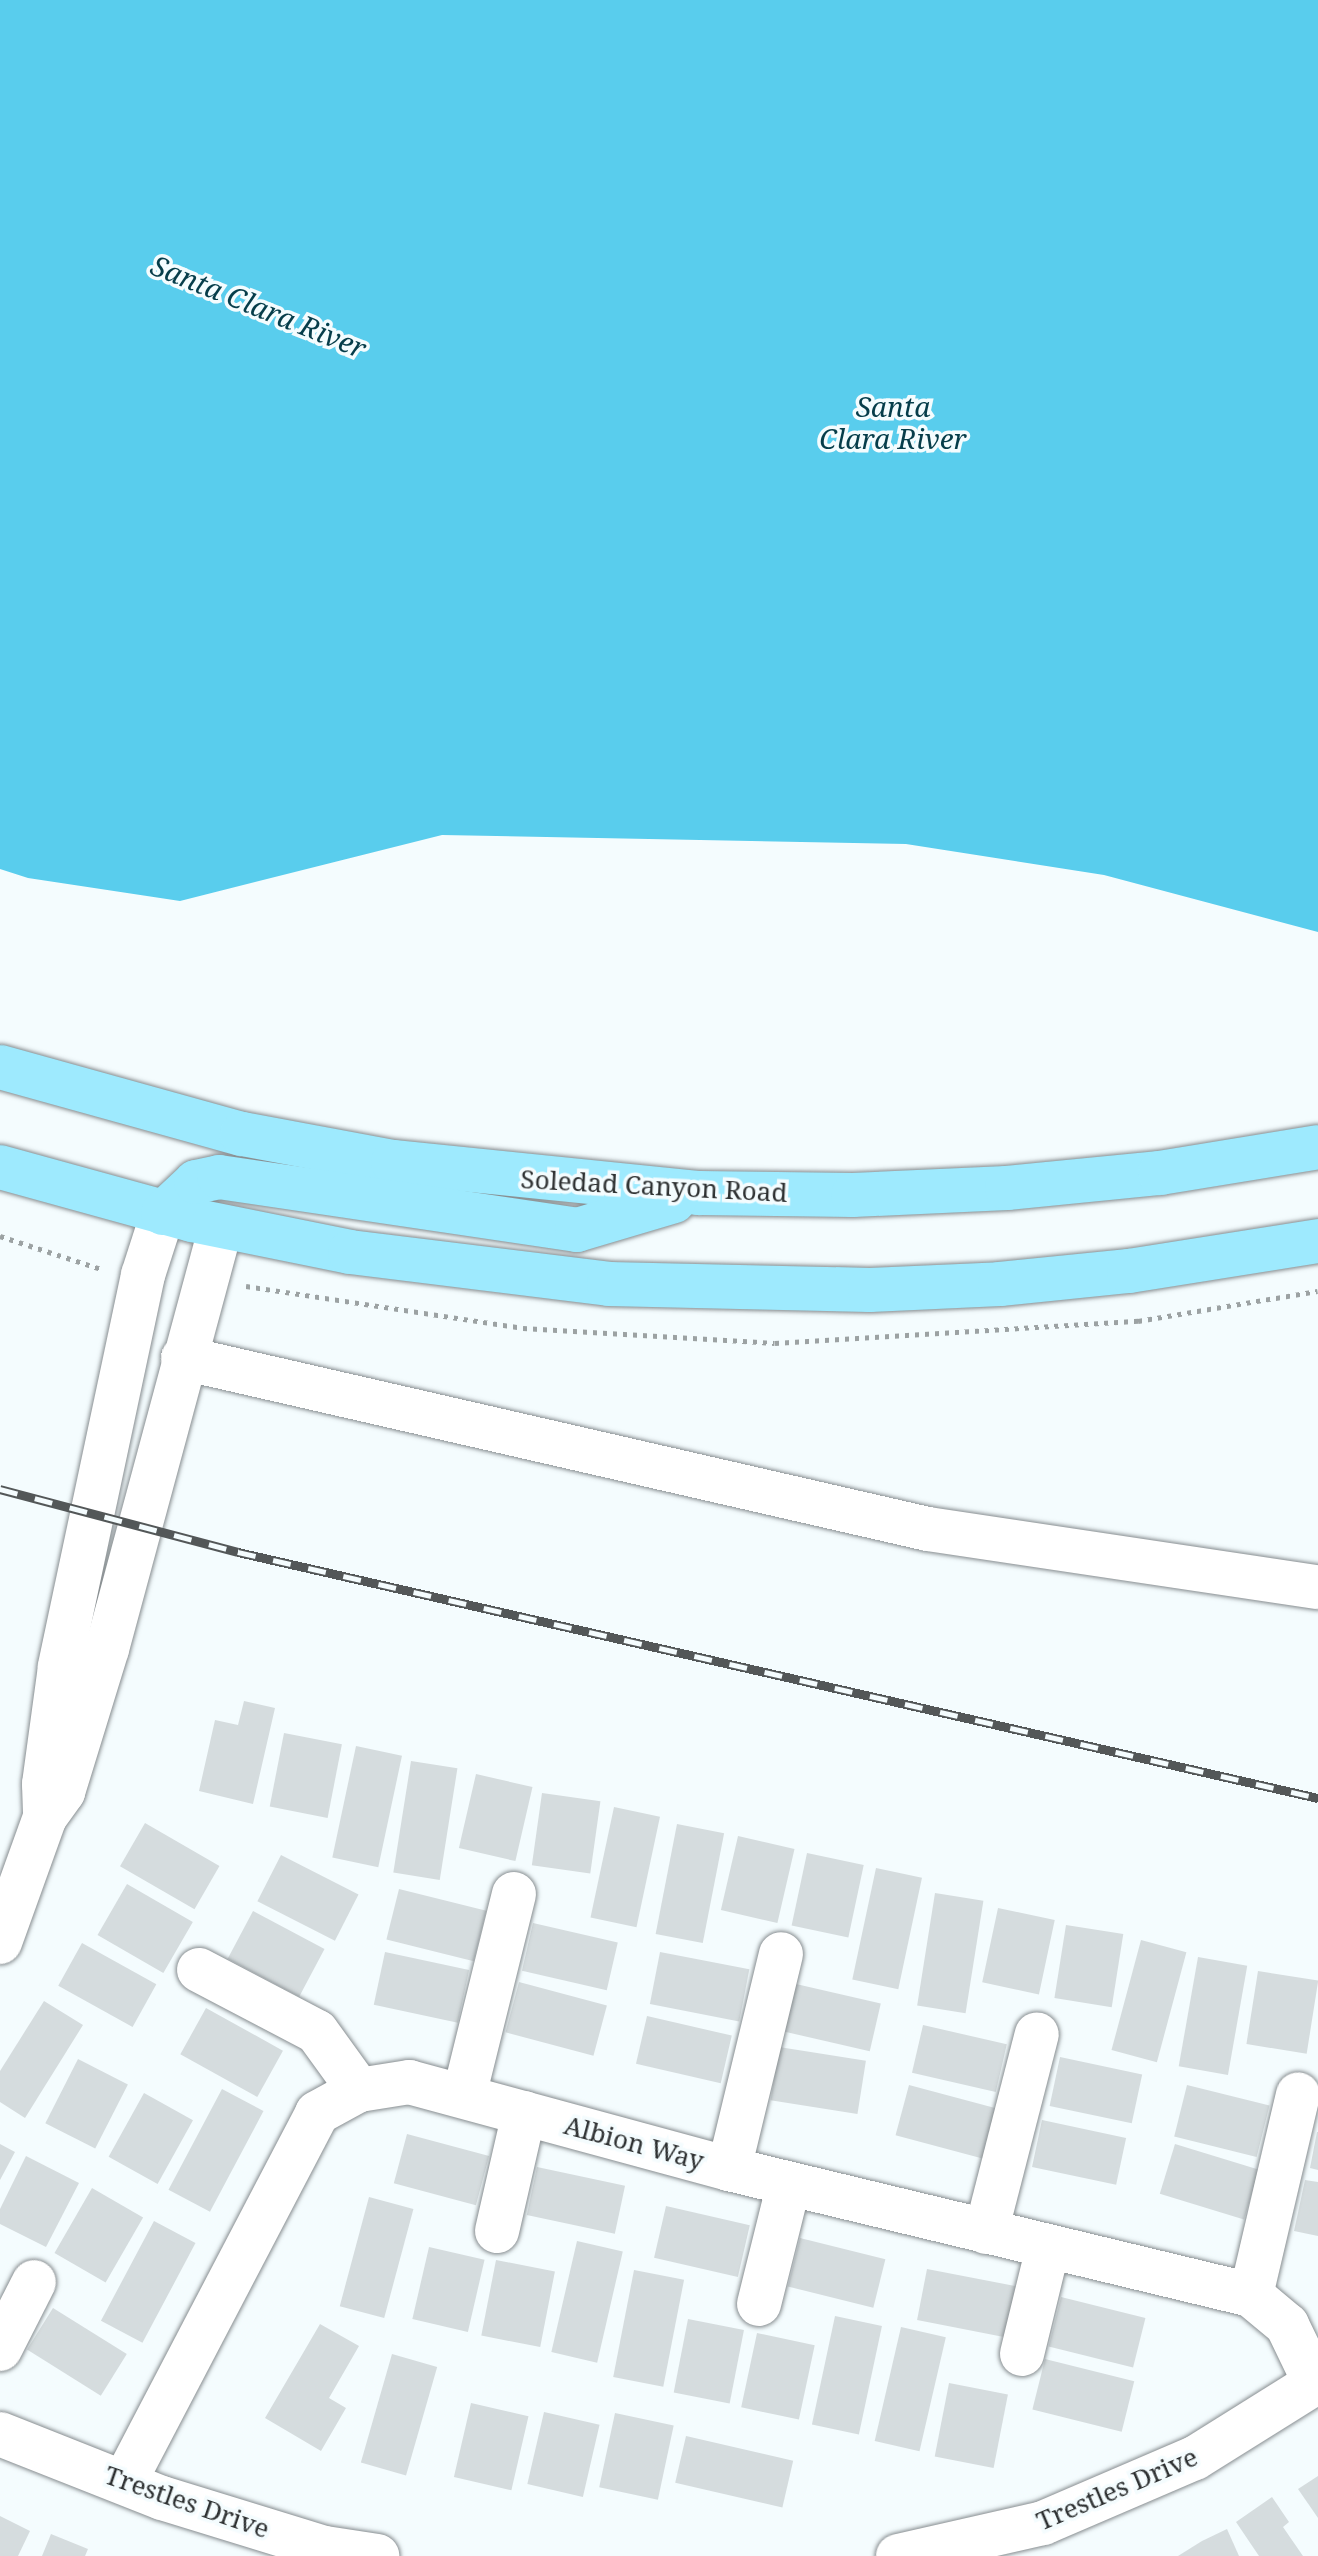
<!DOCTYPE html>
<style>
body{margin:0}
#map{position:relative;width:1318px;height:2556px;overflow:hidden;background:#f4fcfe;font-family:"Noto Serif",serif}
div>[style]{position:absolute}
.water>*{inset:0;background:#59cded}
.building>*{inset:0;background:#d5dcde;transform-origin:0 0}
.path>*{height:5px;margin-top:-2.5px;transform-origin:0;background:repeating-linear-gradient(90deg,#9ca2a3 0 4px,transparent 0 10px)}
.roads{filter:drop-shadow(0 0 2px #878d90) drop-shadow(0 0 2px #878d90)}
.minor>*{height:44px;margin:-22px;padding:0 22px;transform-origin:22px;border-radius:22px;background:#fff}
.major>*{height:44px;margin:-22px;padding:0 22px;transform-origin:22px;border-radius:22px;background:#9eeafe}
.rail>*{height:9px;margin-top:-4.5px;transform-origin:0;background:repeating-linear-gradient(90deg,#f4fcfe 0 18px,#535758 0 36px);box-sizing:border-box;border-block:2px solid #535758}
span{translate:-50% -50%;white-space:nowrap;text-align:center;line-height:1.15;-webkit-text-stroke:7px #f4fcfe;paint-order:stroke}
.street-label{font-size:26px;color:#2e3132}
.water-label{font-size:28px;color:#063d4a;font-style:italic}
</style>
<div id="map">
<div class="water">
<div style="clip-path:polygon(0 0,1318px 0,1318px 932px,1104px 875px,906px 844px,442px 835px,180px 901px,28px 878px,0 869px)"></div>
</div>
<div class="building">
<div style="clip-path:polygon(244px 1701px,275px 1708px,253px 1804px,199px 1791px,215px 1720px,238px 1725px)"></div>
<div style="left:284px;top:1733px;width:59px;height:75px;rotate:11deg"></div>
<div style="left:356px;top:1746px;width:47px;height:114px;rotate:12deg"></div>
<div style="left:411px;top:1761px;width:47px;height:113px;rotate:9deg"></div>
<div style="left:476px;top:1774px;width:58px;height:76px;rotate:13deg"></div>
<div style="left:542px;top:1793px;width:59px;height:73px;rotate:8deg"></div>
<div style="left:614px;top:1807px;width:47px;height:113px;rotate:12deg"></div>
<div style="left:145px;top:1823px;width:86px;height:50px;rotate:30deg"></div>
<div style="left:677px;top:1824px;width:48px;height:112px;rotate:11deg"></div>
<div style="left:738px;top:1836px;width:58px;height:76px;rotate:13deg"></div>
<div style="left:807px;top:1853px;width:58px;height:74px;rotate:12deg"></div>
<div style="left:281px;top:1855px;width:87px;height:52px;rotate:27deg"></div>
<div style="left:876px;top:1868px;width:47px;height:114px;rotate:12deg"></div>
<div style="left:127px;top:1884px;width:76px;height:59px;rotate:30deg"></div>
<div style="left:399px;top:1889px;width:90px;height:52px;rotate:14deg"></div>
<div style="left:935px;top:1893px;width:49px;height:114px;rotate:9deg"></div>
<div style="left:998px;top:1908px;width:58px;height:76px;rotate:12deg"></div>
<div style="left:253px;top:1911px;width:81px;height:54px;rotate:28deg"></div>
<div style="left:533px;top:1923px;width:87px;height:49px;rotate:13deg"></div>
<div style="left:1066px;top:1925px;width:58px;height:74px;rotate:9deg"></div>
<div style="left:1141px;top:1940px;width:47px;height:114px;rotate:15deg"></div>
<div style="left:82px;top:1943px;width:85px;height:49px;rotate:29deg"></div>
<div style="left:385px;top:1952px;width:86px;height:54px;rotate:12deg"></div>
<div style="left:660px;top:1952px;width:91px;height:53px;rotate:11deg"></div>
<div style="left:1198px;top:1957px;width:50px;height:111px;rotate:10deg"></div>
<div style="left:1258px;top:1971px;width:61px;height:74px;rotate:9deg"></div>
<div style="left:519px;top:1982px;width:91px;height:52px;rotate:15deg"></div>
<div style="left:796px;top:1984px;width:87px;height:49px;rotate:13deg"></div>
<div style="clip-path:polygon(44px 2001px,83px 2025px,25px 2118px,0 2102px,0 2071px)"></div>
<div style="left:206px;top:2008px;width:88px;height:53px;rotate:29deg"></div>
<div style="left:647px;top:2016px;width:87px;height:49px;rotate:13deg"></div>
<div style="left:923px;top:2025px;width:86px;height:49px;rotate:13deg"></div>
<div style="left:779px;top:2047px;width:88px;height:54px;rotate:9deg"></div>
<div style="left:1060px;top:2057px;width:84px;height:50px;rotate:12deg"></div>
<div style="left:78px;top:2059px;width:56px;height:72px;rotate:27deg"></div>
<div style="left:909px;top:2085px;width:90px;height:52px;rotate:15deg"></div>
<div style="left:1187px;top:2085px;width:85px;height:53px;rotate:14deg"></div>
<div style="left:222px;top:2089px;width:47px;height:114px;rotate:28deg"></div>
<div style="left:144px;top:2093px;width:56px;height:73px;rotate:29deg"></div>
<div style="left:1042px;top:2120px;width:86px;height:48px;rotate:12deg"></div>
<div style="clip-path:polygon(1317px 2132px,1318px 2132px,1318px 2170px,1310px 2168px)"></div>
<div style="left:407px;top:2134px;width:85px;height:51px;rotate:15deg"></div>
<div style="clip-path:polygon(0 2144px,15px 2152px,0 2180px)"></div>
<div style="left:1175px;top:2144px;width:88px;height:52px;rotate:17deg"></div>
<div style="clip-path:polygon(26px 2156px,79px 2183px,46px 2247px,0 2224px,0 2209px)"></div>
<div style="left:537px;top:2167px;width:90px;height:49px;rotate:12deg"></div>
<div style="clip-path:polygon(1305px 2180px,1318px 2182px,1318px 2236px,1294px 2231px)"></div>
<div style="left:92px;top:2188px;width:59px;height:75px;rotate:30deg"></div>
<div style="left:369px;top:2197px;width:46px;height:113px;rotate:15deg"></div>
<div style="left:666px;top:2206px;width:86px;height:53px;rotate:13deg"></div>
<div style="left:154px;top:2221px;width:47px;height:113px;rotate:28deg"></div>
<div style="left:800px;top:2238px;width:88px;height:50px;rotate:14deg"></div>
<div style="left:577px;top:2241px;width:47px;height:114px;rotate:13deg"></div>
<div style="left:429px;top:2247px;width:57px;height:74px;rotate:13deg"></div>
<div style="left:496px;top:2260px;width:60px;height:77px;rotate:11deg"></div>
<div style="left:927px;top:2269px;width:91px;height:52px;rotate:11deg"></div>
<div style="left:634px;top:2270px;width:51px;height:109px;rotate:11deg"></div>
<div style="left:1061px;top:2297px;width:87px;height:51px;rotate:14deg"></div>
<div style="left:53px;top:2308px;width:87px;height:49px;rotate:32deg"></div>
<div style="left:835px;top:2316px;width:48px;height:111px;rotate:12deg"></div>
<div style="left:688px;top:2319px;width:57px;height:75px;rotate:11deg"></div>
<div style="clip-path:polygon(320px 2324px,359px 2346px,329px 2398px,346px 2408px,321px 2451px,265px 2418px)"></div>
<div style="left:901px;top:2327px;width:46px;height:117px;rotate:13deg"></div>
<div style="left:757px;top:2333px;width:59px;height:76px;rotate:12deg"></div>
<div style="left:392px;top:2354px;width:47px;height:113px;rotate:16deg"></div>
<div style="left:1045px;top:2359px;width:92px;height:52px;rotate:14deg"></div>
<div style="left:949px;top:2383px;width:60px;height:75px;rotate:11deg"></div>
<div style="left:471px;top:2403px;width:59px;height:76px;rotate:13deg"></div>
<div style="left:544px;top:2412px;width:57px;height:74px;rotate:13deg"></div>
<div style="left:615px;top:2413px;width:60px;height:76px;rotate:12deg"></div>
<div style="left:686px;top:2436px;width:110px;height:48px;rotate:13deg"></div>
<div style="clip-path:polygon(1318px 2476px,1318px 2518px,1298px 2489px)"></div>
<div style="clip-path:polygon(1272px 2497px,1289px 2522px,1283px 2527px,1303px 2556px,1259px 2556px,1236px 2522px)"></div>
<div style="clip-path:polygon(0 2516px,30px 2531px,18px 2556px,0 2556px)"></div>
<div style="clip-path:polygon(1227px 2529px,1239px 2556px,1178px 2556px,1202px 2541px)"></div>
<div style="clip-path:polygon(51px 2534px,88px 2549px,85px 2556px,42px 2556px)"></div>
</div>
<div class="path">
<div style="left:0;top:1236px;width:106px;rotate:18.1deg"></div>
<div style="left:246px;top:1286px;width:280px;rotate:8.6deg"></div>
<div style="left:523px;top:1328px;width:252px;rotate:3.4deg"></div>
<div style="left:775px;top:1343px;width:364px;rotate:-3.5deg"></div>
<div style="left:1138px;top:1321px;width:182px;rotate:-9.5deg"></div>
</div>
<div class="roads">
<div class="minor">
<div style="left:163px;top:1213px;width:65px;rotate:107.9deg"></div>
<div style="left:143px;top:1275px;width:401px;rotate:102deg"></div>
<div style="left:60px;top:1667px;width:118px;rotate:97.8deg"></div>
<div style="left:44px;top:1784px;width:33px;rotate:88deg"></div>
<div style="left:45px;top:1817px;width:31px;rotate:-54deg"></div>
<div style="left:63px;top:1792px;width:150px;rotate:-72.9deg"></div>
<div style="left:107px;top:1649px;width:437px;rotate:-74.9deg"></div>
<div style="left:183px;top:1358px;width:764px;rotate:12.93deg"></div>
<div style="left:928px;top:1529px;width:394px;rotate:8.5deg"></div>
<div style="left:0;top:1942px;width:133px;rotate:-70.2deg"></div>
<div style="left:199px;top:1970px;width:133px;rotate:27.7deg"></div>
<div style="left:317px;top:2032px;width:72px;rotate:54.1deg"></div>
<div style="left:464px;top:2096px;width:208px;rotate:-76.1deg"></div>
<div style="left:729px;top:2169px;width:221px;rotate:-76.4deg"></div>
<div style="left:497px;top:2231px;width:121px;rotate:-77.1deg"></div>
<div style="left:986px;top:2232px;width:204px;rotate:-75.6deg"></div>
<div style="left:1251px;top:2295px;width:206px;rotate:-76.8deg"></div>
<div style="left:759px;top:2304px;width:124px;rotate:-76deg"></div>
<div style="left:0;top:2349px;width:75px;rotate:-63.1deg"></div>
<div style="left:1022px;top:2354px;width:110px;rotate:-76.3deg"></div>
<div style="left:0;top:2434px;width:174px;rotate:21.6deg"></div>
<div style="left:162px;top:2498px;width:170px;rotate:17.1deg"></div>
<div style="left:325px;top:2548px;width:53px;rotate:8.7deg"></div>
<div style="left:125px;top:2481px;width:415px;rotate:-62.4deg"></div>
<div style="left:317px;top:2113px;width:48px;rotate:-28.7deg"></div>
<div style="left:359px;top:2090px;width:51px;rotate:-9.1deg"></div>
<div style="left:409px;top:2082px;width:332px;rotate:15.2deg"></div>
<div style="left:729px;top:2169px;width:537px;rotate:13.57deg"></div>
<div style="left:1251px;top:2295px;width:47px;rotate:39.8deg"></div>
<div style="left:1287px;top:2325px;width:64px;rotate:64.2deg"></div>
<div style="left:898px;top:2556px;width:149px;rotate:-12.8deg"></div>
<div style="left:1043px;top:2523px;width:165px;rotate:-23.2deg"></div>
<div style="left:1195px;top:2458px;width:145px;rotate:-32deg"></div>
</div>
<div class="major">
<div style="left:0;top:1067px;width:251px;rotate:15.5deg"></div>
<div style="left:242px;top:1134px;width:154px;rotate:10.5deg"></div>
<div style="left:393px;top:1162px;width:308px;rotate:5.8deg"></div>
<div style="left:699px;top:1193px;width:154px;rotate:0.7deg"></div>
<div style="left:853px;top:1195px;width:154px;rotate:-2.6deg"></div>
<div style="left:1007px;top:1188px;width:154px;rotate:-5.6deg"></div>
<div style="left:1160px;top:1173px;width:160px;rotate:-9.3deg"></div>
<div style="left:0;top:1167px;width:199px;rotate:15.4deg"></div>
<div style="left:192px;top:1220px;width:161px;rotate:11.4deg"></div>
<div style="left:350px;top:1252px;width:261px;rotate:7deg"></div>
<div style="left:609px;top:1284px;width:261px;rotate:1.3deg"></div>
<div style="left:870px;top:1290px;width:130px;rotate:-2.6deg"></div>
<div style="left:1000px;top:1284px;width:130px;rotate:-5.8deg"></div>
<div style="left:1129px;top:1271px;width:191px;rotate:-9deg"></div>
<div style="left:163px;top:1213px;width:45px;rotate:-43.2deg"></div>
<div style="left:196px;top:1182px;width:24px;rotate:-12deg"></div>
<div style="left:219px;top:1177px;width:362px;rotate:8.4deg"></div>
<div style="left:577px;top:1230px;width:101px;rotate:-16.6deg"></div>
</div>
</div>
<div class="rail">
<div style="left:0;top:1489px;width:246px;rotate:14.8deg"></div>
<div style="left:238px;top:1552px;width:1108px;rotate:12.83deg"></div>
</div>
<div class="street-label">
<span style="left:654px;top:1186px;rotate:3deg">Soledad Canyon Road</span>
<span style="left:634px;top:2143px;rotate:15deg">Albion Way</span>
<span style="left:1117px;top:2489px;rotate:-23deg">Trestles Drive</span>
<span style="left:187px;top:2502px;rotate:19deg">Trestles Drive</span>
</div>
<div class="water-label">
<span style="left:259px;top:306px;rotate:22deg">Santa Clara River</span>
<span style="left:893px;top:422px">Santa<br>Clara River</span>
</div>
</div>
